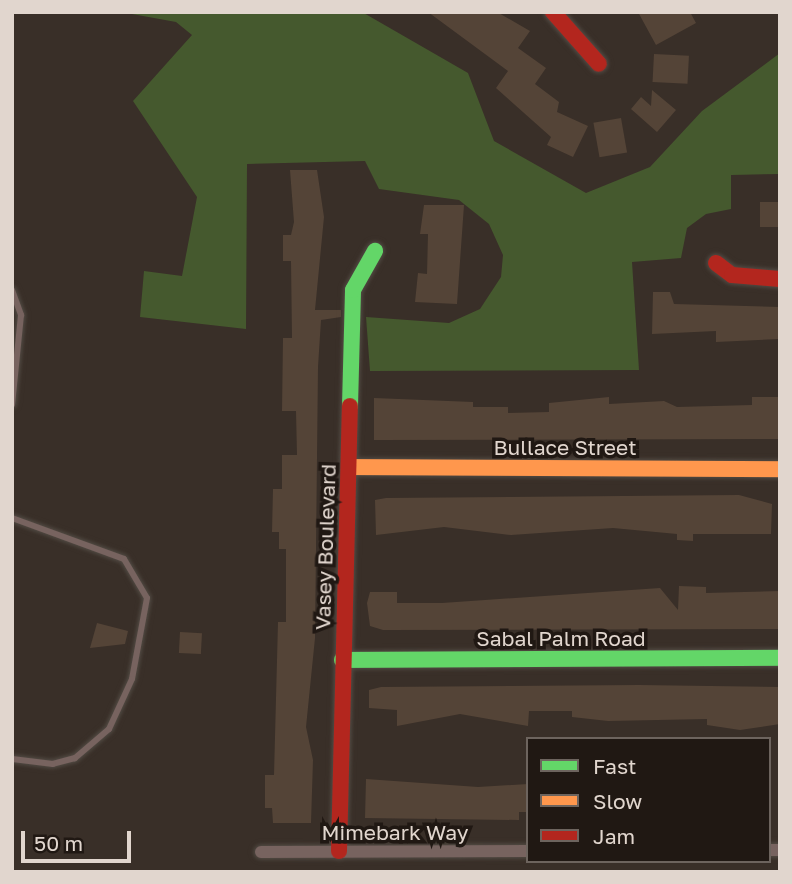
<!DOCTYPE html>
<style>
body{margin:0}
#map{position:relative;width:792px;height:884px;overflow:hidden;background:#392f28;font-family:"Golos Text",sans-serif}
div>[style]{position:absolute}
.green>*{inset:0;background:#45592e}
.building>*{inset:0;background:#544437;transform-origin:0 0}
.roads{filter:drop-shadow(0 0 2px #524b44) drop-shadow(0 0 2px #524b44)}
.lane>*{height:6px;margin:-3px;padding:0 3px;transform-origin:3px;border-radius:3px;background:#77635f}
.street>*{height:12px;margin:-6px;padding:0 6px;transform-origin:6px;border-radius:6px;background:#77635f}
.fast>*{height:16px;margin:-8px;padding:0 8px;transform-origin:8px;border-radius:8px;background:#63d668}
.slow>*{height:16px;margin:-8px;padding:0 8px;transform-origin:8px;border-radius:8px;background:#ff974d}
.jam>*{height:16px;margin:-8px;padding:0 8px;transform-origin:8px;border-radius:8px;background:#b3261e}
span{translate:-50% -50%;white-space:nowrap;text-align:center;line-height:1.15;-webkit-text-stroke:7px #201813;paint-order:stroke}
.street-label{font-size:21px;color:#e1d6ce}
.frame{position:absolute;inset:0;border:14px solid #e1d6ce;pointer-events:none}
.legend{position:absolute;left:526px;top:737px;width:245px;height:126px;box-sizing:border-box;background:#201813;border:2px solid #6d645e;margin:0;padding:9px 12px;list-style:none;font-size:21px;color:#e1d6ce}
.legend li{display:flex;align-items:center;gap:14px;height:35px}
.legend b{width:35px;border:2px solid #6d645e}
.scale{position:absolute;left:21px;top:831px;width:110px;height:32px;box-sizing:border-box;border:4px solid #e1d6ce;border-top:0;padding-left:9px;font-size:21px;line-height:24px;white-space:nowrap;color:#e1d6ce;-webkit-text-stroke:5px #201813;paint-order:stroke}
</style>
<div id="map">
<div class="green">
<div style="clip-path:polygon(121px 12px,362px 12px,468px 73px,494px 141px,586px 193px,650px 167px,702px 111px,780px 53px,780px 174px,731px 175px,731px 209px,706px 214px,687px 228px,681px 258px,632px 262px,639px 370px,370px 371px,366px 317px,449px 323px,480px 309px,501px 277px,503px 255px,489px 224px,459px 200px,379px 189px,365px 161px,247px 164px,246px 329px,140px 317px,144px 271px,182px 276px,197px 197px,133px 101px,192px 35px,176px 22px)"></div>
</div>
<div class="building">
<div style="clip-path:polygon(428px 12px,497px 12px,530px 31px,518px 48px,546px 68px,535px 84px,559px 102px,557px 112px,588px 126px,573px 157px,547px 145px,551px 137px,496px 88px,508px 71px)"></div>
<div style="clip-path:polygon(638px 12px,690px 12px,696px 23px,656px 45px)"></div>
<div style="left:654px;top:54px;width:35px;height:28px;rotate:3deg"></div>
<div style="clip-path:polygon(652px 90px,676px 110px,657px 132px,631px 109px,641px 97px,651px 106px)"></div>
<div style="left:621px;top:118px;width:35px;height:28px;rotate:80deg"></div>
<div style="clip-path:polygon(290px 170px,317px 170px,324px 217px,315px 310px,341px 310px,341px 317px,321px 320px,318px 367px,315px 638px,306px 727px,313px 760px,311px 823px,273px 823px,272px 808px,265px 808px,265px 775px,274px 775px,278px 622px,286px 622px,286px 549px,279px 549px,279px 532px,272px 532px,273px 489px,282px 489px,282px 455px,297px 455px,296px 411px,282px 411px,283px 338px,292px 338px,291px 261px,283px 261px,283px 235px,291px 235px,294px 222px)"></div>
<div style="left:760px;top:202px;width:20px;height:25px"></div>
<div style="clip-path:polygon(424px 205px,464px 205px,457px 304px,415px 302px,418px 273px,427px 274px,428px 234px,420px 234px)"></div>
<div style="clip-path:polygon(653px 292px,670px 292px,674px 304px,779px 307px,778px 339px,716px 342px,716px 331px,652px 334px)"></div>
<div style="clip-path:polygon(609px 397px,609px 404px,664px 401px,677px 407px,752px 405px,752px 397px,779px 397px,779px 439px,374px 440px,374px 398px,473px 402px,473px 407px,508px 407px,508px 413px,549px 412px,549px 403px)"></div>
<div style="clip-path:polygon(739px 495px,772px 504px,771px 534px,693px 534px,693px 541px,677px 540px,677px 534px,613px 528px,511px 535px,444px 527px,376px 535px,375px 500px,386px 498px)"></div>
<div style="clip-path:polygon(679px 586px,706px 587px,706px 593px,780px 591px,780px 629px,383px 630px,370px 626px,367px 603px,370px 592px,397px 592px,397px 603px,442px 603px,660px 588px,678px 610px)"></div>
<div style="clip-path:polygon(97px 623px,128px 631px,125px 644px,90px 648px)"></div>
<div style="left:180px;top:632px;width:22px;height:21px;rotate:3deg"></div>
<div style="clip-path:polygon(639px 685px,780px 687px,780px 724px,740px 730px,707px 725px,707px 719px,608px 721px,572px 717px,572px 711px,529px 711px,528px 726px,460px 714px,397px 726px,397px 710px,369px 708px,369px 690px,381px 687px)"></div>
<div style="clip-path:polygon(366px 779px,478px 787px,528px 784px,528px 812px,519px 812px,519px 820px,365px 818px)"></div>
</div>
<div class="roads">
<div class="lane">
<div style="left:12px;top:290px;width:27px;rotate:70deg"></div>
<div style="left:21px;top:315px;width:90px;rotate:95.7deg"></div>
<div style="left:12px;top:518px;width:119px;rotate:20.1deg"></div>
<div style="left:124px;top:559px;width:45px;rotate:59.5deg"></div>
<div style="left:147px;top:598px;width:82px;rotate:100.5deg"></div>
<div style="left:132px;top:679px;width:55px;rotate:114.7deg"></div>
<div style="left:109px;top:729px;width:45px;rotate:139.5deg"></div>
<div style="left:75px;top:758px;width:23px;rotate:165deg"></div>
<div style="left:53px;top:764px;width:41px;rotate:-173deg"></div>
</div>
<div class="street">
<div style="left:769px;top:850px;width:11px"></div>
<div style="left:261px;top:852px;width:267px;rotate:-0.2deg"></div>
</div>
<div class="fast">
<div style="left:350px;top:406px;width:116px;rotate:-88.5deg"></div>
<div style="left:353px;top:290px;width:45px;rotate:-60.6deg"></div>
<div style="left:342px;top:660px;width:438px;rotate:-0.3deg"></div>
</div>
<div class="slow">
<div style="left:349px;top:467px;width:431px;rotate:0.3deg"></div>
</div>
<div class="jam">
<div style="left:553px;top:12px;width:69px;rotate:48.5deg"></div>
<div style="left:716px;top:263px;width:20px;rotate:37deg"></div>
<div style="left:732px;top:275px;width:48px;rotate:4.8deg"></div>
<div style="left:339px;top:851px;width:445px;rotate:-88.6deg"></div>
</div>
</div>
<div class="street-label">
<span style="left:565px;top:447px">Bullace Street</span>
<span style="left:325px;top:547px;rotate:-88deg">Vasey Boulevard</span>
<span style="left:561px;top:638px">Sabal Palm Road</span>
<span style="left:395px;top:832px">Mimebark Way</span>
</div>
<div class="frame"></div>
<ul class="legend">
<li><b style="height:9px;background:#63d668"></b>Fast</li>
<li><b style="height:9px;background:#ff974d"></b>Slow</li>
<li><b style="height:9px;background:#b3261e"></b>Jam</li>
</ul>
<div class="scale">50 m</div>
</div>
